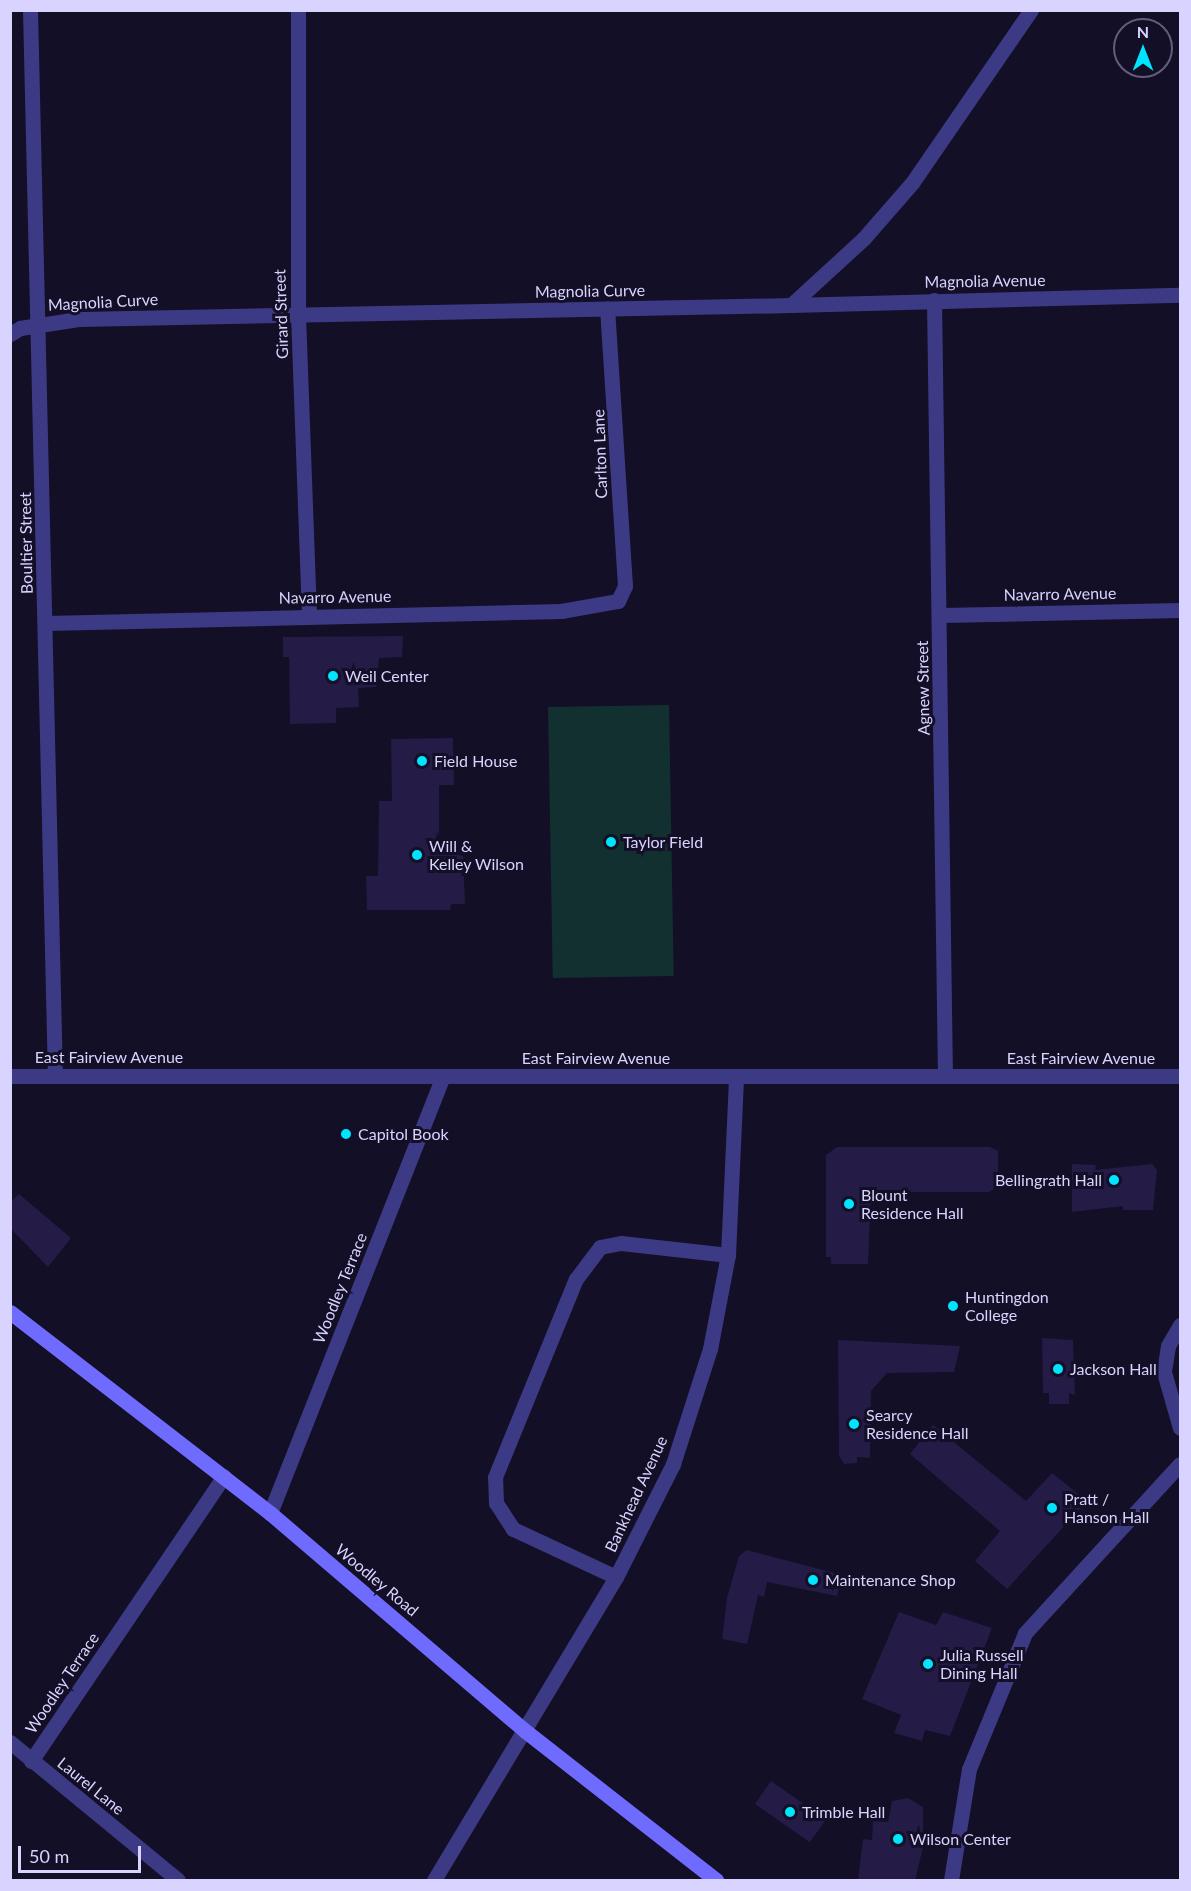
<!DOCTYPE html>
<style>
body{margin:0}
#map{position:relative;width:1191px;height:1891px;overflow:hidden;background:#130f26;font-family:Lato,sans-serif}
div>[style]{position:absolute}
.green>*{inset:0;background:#12302f;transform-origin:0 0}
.building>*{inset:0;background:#241b47;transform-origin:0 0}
.street>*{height:15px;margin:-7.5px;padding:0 7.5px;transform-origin:7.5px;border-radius:7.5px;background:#3d3a85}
.secondary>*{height:15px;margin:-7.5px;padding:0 7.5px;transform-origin:7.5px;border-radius:7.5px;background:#6f6bff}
.dots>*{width:16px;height:16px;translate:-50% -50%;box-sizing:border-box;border:3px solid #130f26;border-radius:50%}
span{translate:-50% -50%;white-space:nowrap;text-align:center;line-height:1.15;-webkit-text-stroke:6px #130f26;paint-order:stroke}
.street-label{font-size:16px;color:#d9d4ff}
.poi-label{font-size:16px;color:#d9d4ff}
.left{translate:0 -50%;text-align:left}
.right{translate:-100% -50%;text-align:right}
.frame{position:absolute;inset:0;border:12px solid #d9d4ff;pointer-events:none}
.north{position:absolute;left:1113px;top:18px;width:60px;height:60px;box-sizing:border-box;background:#130f26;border:2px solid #625e7d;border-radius:50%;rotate:0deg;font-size:16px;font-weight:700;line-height:24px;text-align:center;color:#d9d4ff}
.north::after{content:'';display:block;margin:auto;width:21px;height:27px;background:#00e5ff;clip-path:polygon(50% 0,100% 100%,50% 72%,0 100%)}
.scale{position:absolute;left:18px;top:1846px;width:123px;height:27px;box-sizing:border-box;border:3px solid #d9d4ff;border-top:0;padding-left:8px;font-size:18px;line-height:21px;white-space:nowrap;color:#d9d4ff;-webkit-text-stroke:4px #130f26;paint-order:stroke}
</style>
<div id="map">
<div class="green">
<div style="left:669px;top:705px;width:271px;height:121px;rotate:89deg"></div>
</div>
<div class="building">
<div style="clip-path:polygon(403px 636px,402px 657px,379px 658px,376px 687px,358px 688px,359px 707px,336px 708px,336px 723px,290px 724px,289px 657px,283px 657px,283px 637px)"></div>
<div style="clip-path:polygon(453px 738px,454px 785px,439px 785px,439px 850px,463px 856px,465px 904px,451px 904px,450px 910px,367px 910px,366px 876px,378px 876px,379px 801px,392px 801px,391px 739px)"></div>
<div style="clip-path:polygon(837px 1147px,990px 1147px,998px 1151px,998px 1187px,989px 1192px,871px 1192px,868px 1264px,831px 1264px,831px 1257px,826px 1257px,826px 1155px)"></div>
<div style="clip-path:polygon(1072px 1164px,1096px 1165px,1095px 1170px,1152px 1164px,1157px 1170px,1153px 1210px,1123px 1210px,1123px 1206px,1072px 1212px)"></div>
<div style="clip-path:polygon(19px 1194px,71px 1238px,48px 1267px,10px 1228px,10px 1203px)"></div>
<div style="clip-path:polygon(1042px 1338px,1073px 1340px,1075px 1395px,1069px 1393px,1069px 1404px,1049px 1404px,1049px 1393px,1043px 1393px)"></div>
<div style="clip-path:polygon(838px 1340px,960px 1346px,954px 1372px,887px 1373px,871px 1391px,870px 1458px,857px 1457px,857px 1463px,844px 1464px,839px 1456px)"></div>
<div style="clip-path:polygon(933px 1425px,1026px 1501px,1052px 1473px,1087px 1501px,1007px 1589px,975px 1561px,1000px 1531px,910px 1454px)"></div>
<div style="clip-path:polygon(747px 1550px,842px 1575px,837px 1596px,767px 1582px,764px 1597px,758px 1595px,747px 1644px,722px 1639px,727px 1598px,739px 1556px)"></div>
<div style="clip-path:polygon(899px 1612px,936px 1625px,943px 1612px,992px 1628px,950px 1736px,925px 1730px,922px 1741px,894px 1733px,901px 1715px,862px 1699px)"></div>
<div style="left:771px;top:1781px;width:67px;height:28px;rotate:35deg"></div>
<div style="clip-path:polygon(908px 1798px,923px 1807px,923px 1847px,915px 1881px,858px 1879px,863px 1839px,872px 1840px,873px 1821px,888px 1822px,892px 1801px)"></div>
</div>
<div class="street">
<div style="left:30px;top:10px;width:1065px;rotate:88.66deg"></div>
<div style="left:298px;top:10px;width:305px;rotate:90deg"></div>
<div style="left:298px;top:315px;width:301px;rotate:87.9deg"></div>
<div style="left:934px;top:300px;width:776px;rotate:89.19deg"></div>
<div style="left:791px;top:305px;width:389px;rotate:-1.5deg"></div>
<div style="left:10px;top:334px;width:12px;rotate:-31deg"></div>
<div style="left:20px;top:328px;width:59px;rotate:-8.8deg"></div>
<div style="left:78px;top:319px;width:713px;rotate:-1.12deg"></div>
<div style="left:791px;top:305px;width:99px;rotate:-42.5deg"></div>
<div style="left:864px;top:238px;width:73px;rotate:-48.9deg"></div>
<div style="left:912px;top:183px;width:210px;rotate:-55.5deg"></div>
<div style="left:941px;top:615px;width:239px;rotate:-1.2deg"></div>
<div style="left:46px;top:623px;width:515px;rotate:-1.33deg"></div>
<div style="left:561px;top:611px;width:58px;rotate:-10deg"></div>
<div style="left:618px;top:601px;width:17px;rotate:-65deg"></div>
<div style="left:625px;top:586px;width:278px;rotate:-93.7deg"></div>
<div style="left:10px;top:1076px;width:1170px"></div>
<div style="left:1180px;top:1325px;width:24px;rotate:120deg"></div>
<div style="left:1168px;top:1346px;width:26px;rotate:99deg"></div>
<div style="left:1164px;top:1372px;width:58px;rotate:74.1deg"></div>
<div style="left:270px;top:1513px;width:470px;rotate:-68.4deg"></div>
<div style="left:616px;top:1577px;width:114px;rotate:-155deg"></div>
<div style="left:513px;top:1529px;width:31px;rotate:-123deg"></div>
<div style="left:496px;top:1503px;width:26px;rotate:-92deg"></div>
<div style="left:495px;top:1477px;width:214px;rotate:-67.8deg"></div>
<div style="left:576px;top:1279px;width:40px;rotate:-53deg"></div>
<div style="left:600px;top:1247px;width:21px;rotate:-11deg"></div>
<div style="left:621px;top:1243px;width:108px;rotate:6.4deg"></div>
<div style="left:10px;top:1742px;width:217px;rotate:39.4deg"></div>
<div style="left:31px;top:1761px;width:344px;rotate:-55.9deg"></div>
<div style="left:434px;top:1880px;width:353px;rotate:-59deg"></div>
<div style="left:616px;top:1577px;width:127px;rotate:-63.2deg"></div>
<div style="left:673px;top:1464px;width:121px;rotate:-72.2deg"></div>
<div style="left:710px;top:1349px;width:96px;rotate:-79.2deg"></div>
<div style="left:728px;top:1255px;width:179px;rotate:-87.4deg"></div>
<div style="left:951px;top:1880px;width:112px;rotate:-80.8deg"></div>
<div style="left:969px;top:1769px;width:147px;rotate:-67.6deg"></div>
<div style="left:1025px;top:1633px;width:229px;rotate:-47.5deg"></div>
</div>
<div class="secondary">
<div style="left:10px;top:1312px;width:329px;rotate:37.7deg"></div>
<div style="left:270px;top:1513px;width:334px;rotate:40.5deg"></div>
<div style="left:524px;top:1730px;width:244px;rotate:38deg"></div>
</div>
<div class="dots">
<div style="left:333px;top:676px;background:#00e5ff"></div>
<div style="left:422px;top:761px;background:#00e5ff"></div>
<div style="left:611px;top:842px;background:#00e5ff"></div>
<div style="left:417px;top:855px;background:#00e5ff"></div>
<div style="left:346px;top:1134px;background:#00e5ff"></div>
<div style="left:1114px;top:1180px;background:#00e5ff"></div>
<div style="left:849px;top:1204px;background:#00e5ff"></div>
<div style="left:953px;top:1306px;background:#00e5ff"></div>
<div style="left:1058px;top:1369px;background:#00e5ff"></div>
<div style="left:854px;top:1424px;background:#00e5ff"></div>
<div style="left:1052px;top:1508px;background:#00e5ff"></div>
<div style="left:813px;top:1580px;background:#00e5ff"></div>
<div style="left:928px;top:1664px;background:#00e5ff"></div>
<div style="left:790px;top:1812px;background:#00e5ff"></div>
<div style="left:898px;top:1839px;background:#00e5ff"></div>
</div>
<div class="street-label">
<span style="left:985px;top:281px;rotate:-1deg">Magnolia Avenue</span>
<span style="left:590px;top:291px;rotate:-1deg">Magnolia Curve</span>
<span style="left:103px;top:302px;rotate:-3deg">Magnolia Curve</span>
<span style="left:281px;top:314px;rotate:-92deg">Girard Street</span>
<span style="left:600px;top:454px;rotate:-92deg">Carlton Lane</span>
<span style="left:26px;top:543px;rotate:-91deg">Boultier Street</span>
<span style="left:1060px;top:594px;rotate:-1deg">Navarro Avenue</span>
<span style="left:335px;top:597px;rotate:-1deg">Navarro Avenue</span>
<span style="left:923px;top:688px;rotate:-91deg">Agnew Street</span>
<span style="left:109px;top:1057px">East Fairview Avenue</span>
<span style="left:596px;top:1058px">East Fairview Avenue</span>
<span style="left:1081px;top:1058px">East Fairview Avenue</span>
<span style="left:340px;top:1288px;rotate:-68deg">Woodley Terrace</span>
<span style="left:636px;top:1494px;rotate:-65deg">Bankhead Avenue</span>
<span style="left:377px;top:1580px;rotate:40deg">Woodley Road</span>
<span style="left:62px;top:1683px;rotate:-56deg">Woodley Terrace</span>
<span style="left:91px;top:1786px;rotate:39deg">Laurel Lane</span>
</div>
<div class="poi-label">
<span class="left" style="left:345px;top:676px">Weil Center</span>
<span class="left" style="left:434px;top:761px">Field House</span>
<span class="left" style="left:623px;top:842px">Taylor Field</span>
<span class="left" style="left:429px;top:855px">Will &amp;<br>Kelley Wilson</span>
<span class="left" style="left:358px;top:1134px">Capitol Book</span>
<span class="right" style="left:1102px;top:1180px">Bellingrath Hall</span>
<span class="left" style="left:861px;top:1204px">Blount<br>Residence Hall</span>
<span class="left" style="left:965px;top:1306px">Huntingdon<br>College</span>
<span class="left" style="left:1070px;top:1369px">Jackson Hall</span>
<span class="left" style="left:866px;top:1424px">Searcy<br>Residence Hall</span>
<span class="left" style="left:1064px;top:1508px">Pratt /<br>Hanson Hall</span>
<span class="left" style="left:825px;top:1580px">Maintenance Shop</span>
<span class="left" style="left:940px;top:1664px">Julia Russell<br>Dining Hall</span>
<span class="left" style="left:802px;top:1812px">Trimble Hall</span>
<span class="left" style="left:910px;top:1839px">Wilson Center</span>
</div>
<div class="frame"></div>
<div class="north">N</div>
<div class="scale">50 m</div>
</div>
